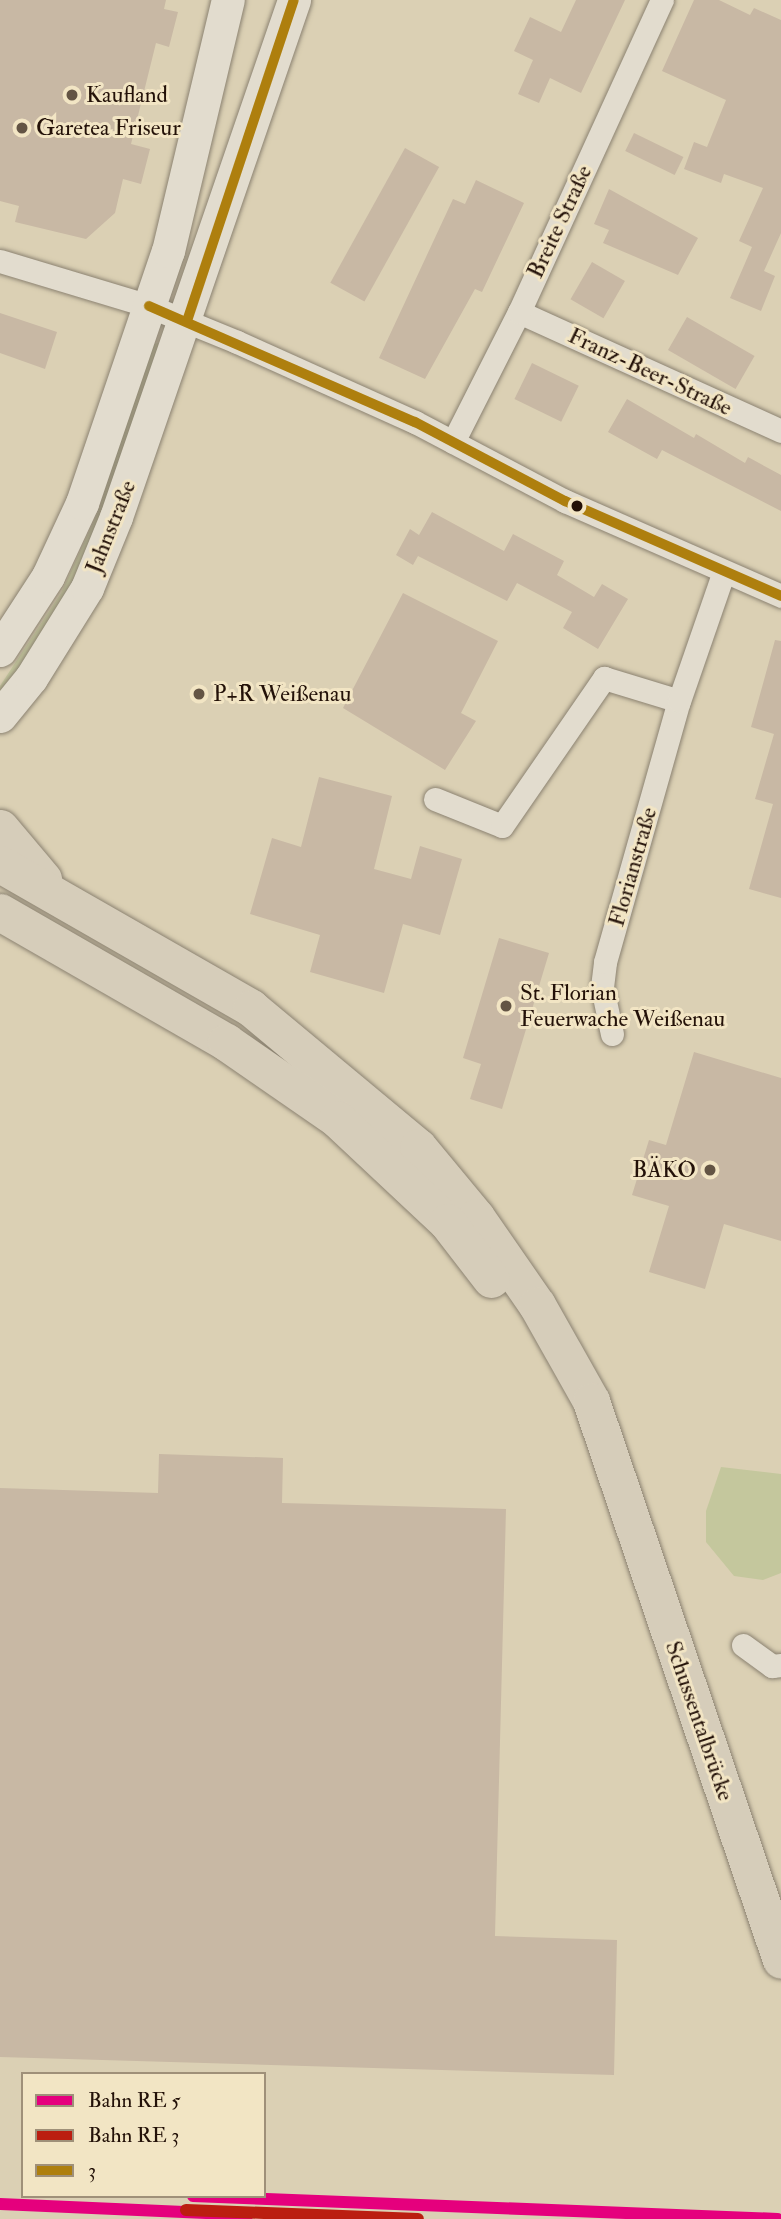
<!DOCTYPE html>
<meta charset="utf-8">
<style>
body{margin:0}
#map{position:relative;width:781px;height:2219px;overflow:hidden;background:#dbd0b4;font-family:"IM FELL Double Pica",serif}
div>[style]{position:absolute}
.green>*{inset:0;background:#c4c79d}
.building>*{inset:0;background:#c8b8a4;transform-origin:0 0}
.roads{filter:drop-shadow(0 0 2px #8b8271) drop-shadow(0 0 2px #8b8271)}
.minor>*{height:23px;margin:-11.5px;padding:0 11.5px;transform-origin:11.5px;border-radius:11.5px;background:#e2dcce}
.secondary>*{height:33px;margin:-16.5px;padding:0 16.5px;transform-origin:16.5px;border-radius:16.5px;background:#e2dcce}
.primary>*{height:37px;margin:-18.5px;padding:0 18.5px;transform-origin:18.5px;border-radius:18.5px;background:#d6cdba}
.bus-1>*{height:10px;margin:-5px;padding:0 5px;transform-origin:5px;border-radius:5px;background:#ae7f0e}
.rail-1>*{height:12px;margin:-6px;padding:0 6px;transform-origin:6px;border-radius:6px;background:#e5007d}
.rail-2>*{height:12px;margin:-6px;padding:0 6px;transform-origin:6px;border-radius:6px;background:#bb1e10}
.dots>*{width:19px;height:19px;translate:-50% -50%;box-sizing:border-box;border:4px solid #f2e5c4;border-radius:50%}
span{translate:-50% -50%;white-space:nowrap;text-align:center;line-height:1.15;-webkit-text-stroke:6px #f2e5c4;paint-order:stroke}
.poi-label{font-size:23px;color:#231108}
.left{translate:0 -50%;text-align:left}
.right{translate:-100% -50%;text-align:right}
.street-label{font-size:23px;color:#231108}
.legend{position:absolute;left:21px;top:2072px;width:245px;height:126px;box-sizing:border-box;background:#f2e5c4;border:2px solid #9f9079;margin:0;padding:9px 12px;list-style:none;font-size:21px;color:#231108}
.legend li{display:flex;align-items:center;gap:14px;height:35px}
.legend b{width:35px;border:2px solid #9f9079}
</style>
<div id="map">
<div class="green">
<div style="clip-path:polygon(158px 343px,159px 357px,69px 597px,0 698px,0 686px,61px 593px,98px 512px,151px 345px)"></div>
<div style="clip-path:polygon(721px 1467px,781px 1474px,781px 1573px,763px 1580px,734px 1576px,706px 1542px,706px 1511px)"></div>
</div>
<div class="building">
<div style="clip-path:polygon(0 0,166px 0,164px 9px,178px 12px,169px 47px,156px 43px,131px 144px,150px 149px,141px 184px,123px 179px,115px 213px,86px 239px,15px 222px,19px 206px,0 201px)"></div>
<div style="clip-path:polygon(576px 0,625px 0,581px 93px,550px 78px,539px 103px,518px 94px,533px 60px,514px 51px,530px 17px,561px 32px)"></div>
<div style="clip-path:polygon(694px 0,719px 0,750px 15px,754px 8px,781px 20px,781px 233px,764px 271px,775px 276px,761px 311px,730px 298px,752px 247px,739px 241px,763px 188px,724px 174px,721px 183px,684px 169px,694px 142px,707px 147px,726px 100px,662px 71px)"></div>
<div style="left:634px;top:133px;width:55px;height:20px;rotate:26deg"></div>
<div style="left:405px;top:148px;width:39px;height:154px;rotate:29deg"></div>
<div style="clip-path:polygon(476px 180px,524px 203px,482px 292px,475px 289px,425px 379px,379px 358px,453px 199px,465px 204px)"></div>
<div style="clip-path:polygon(609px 189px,698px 238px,678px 275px,603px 243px,609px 230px,594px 224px)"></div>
<div style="left:592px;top:262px;width:38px;height:43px;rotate:30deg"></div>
<div style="clip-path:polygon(0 313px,57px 332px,45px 369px,0 353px)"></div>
<div style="left:687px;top:317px;width:78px;height:38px;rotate:30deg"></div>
<div style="left:532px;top:363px;width:52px;height:40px;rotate:26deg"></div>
<div style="clip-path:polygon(627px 399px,694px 438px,696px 434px,745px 463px,748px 457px,781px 475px,781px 511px,662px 450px,657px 459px,608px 432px)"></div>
<div style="clip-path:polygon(432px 512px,504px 551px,513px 534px,564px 561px,557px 575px,594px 597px,602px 584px,628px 599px,598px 649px,563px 628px,572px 612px,517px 583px,507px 601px,418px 556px,413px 565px,396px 555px,410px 529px,419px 535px)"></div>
<div style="clip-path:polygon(403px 593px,498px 641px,461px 713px,476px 721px,445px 770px,343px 708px)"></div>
<div style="clip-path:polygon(775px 640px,781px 641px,781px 898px,749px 889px,773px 804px,755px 799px,774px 734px,751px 727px)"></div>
<div style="clip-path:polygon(319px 777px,392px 796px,374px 869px,411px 879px,420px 846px,462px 859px,440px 935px,403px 924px,384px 993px,310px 972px,320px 935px,250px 914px,272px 838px,301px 847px)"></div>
<div style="clip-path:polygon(499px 938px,549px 953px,502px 1109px,470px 1099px,481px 1064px,463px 1058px)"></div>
<div style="clip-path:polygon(694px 1052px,781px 1078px,781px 1241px,724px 1224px,705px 1289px,649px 1272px,669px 1206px,632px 1195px,649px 1140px,666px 1145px)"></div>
<div style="clip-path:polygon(159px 1454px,283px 1458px,282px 1503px,506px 1509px,495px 1936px,617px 1940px,614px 2075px,0 2057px,0 1488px,158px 1493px)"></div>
</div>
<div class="roads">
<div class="minor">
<div style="left:0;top:261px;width:156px;rotate:16.8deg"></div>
<div style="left:149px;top:306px;width:95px;rotate:22.2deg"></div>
<div style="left:237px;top:342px;width:195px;rotate:24.2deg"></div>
<div style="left:415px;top:422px;width:170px;rotate:27.8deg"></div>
<div style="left:565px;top:501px;width:236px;rotate:23.7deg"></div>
<div style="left:519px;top:312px;width:288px;rotate:24.4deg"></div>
<div style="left:453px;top:442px;width:146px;rotate:-63.1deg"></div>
<div style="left:519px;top:312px;width:343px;rotate:-65.4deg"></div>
<div style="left:435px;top:799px;width:72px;rotate:21.9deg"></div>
<div style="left:502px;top:826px;width:180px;rotate:-55.4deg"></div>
<div style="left:604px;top:678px;width:78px;rotate:17deg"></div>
<div style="left:612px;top:1034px;width:48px;rotate:-102deg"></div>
<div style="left:602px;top:987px;width:25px;rotate:-83deg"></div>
<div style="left:605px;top:962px;width:271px;rotate:-74.2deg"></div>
<div style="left:679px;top:701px;width:134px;rotate:-70.9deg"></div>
<div style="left:743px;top:1645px;width:36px;rotate:36deg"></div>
<div style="left:772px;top:1666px;width:9px;rotate:-6deg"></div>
</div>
<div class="secondary">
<div style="left:0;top:650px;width:88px;rotate:-57deg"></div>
<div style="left:48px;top:576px;width:81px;rotate:-65deg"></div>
<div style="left:82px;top:503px;width:266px;rotate:-71.2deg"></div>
<div style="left:168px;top:251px;width:258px;rotate:-76.6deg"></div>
<div style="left:0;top:716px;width:49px;rotate:-50.8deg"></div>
<div style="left:31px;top:678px;width:106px;rotate:-58.1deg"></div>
<div style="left:87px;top:588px;width:77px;rotate:-67.8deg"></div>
<div style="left:116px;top:517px;width:547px;rotate:-71deg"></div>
</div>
<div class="primary">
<div style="left:0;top:828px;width:67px;rotate:49.9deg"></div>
<div style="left:0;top:864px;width:289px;rotate:29.8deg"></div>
<div style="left:251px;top:1008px;width:217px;rotate:39.8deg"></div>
<div style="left:418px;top:1147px;width:91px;rotate:50.4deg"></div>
<div style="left:476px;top:1217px;width:107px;rotate:55.3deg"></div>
<div style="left:537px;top:1305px;width:110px;rotate:60.6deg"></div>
<div style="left:591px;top:1401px;width:590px;rotate:71.23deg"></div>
<div style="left:0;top:912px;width:261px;rotate:29.9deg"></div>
<div style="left:226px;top:1042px;width:135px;rotate:34.7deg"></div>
<div style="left:337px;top:1119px;width:151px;rotate:43.1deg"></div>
<div style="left:447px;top:1222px;width:72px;rotate:52.3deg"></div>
</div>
</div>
<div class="bus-1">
<div style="left:149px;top:306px;width:290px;rotate:23.6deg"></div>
<div style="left:415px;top:422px;width:170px;rotate:27.8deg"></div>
<div style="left:565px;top:501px;width:236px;rotate:23.7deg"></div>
<div style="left:187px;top:321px;width:338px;rotate:-71.6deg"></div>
</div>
<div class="rail-1">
<div style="left:193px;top:2196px;width:585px;rotate:2.25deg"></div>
<div style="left:0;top:2204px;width:248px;rotate:2.5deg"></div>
</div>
<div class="rail-2">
<div style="left:186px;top:2210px;width:232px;rotate:2.2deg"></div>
</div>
<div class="dots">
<div style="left:72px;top:95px;background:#635444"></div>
<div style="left:22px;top:128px;background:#635444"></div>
<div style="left:577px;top:506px;background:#231108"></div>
<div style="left:199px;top:694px;background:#635444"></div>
<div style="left:506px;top:1006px;background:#635444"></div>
<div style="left:710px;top:1170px;background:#635444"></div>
</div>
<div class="poi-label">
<span class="left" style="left:86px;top:95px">Kaufland</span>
<span class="left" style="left:36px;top:128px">Garetea Friseur</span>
<span class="left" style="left:213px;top:694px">P+R Weißenau</span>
<span class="left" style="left:520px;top:1006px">St. Florian<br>Feuerwache Weißenau</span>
<span class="right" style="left:696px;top:1170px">BÄKO</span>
</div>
<div class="street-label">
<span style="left:560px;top:222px;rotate:-65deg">Breite Straße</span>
<span style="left:650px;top:372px;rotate:25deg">Franz-Beer-Straße</span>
<span style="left:111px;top:527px;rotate:-68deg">Jahnstraße</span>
<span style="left:633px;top:867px;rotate:-74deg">Florianstraße</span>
<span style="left:699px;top:1721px;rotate:71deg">Schussentalbrücke</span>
</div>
<ul class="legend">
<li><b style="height:9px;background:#e5007d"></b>Bahn RE 5</li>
<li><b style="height:9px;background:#bb1e10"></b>Bahn RE 3</li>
<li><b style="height:9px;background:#ae7f0e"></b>3</li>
</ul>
</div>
